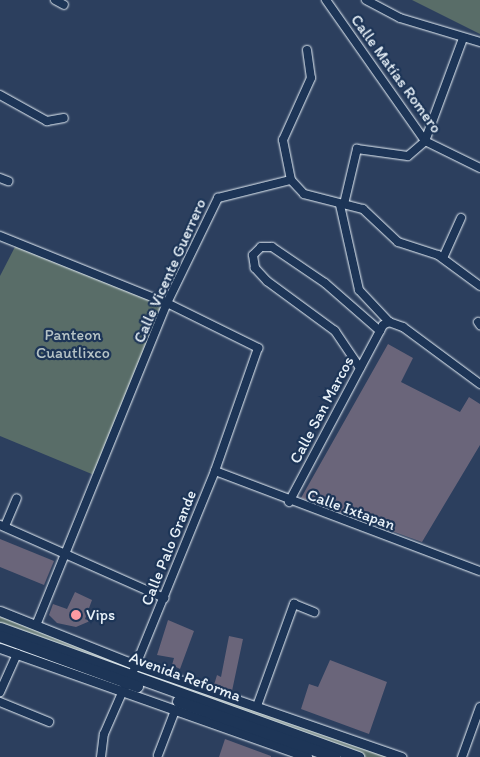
<!DOCTYPE html>
<meta charset="utf-8">
<style>
body{margin:0}
#map{position:relative;width:480px;height:757px;overflow:hidden;background:#2c3f5e;font-family:Itim,sans-serif}
div>[style]{position:absolute}
.green>*{inset:0;background:#596d68}
.building>*{inset:0;background:#6a657a}
.roads{filter:drop-shadow(0 0 1px #e8f1f8) drop-shadow(0 0 1px #e8f1f8)}
.minor>*{height:8px;margin:-4px;padding:0 4px;transform-origin:4px;border-radius:4px;background:#1d3557}
.tertiary>*{height:9px;margin:-4.5px;padding:0 4.5px;transform-origin:4.5px;border-radius:4.5px;background:#1d3557}
.primary>*{height:11px;margin:-5.5px;padding:0 5.5px;transform-origin:5.5px;border-radius:5.5px;background:#1d3557}
.dots>*{width:14px;height:14px;translate:-50% -50%;box-sizing:border-box;border:2px solid #1d3557;border-radius:50%}
span{translate:-50% -50%;white-space:nowrap;text-align:center;line-height:1.15;-webkit-text-stroke:4.5px #1d3557;paint-order:stroke}
.street-label{font-size:16px;color:#e8f1f8}
.park-label{font-size:16px;color:#b6c3c6}
.poi-label{font-size:16px;color:#e8f1f8}
.left{translate:0 -50%;text-align:left}
</style>
<div id="map">
<div class="green">
<div style="clip-path:polygon(412px 0,480px 0,480px 34px)"></div>
<div style="clip-path:polygon(17px 243px,167px 303px,99px 477px,0 436px,0 276px)"></div>
<div style="clip-path:polygon(0 611px,106px 651px,401px 757px,359px 757px,0 628px)"></div>
</div>
<div class="building">
<div style="clip-path:polygon(388px 344px,413px 358px,401px 382px,460px 412px,469px 397px,480px 404px,480px 445px,422px 542px,301px 498px)"></div>
<div style="clip-path:polygon(0 539px,54px 561px,44px 585px,0 567px)"></div>
<div style="clip-path:polygon(75px 592px,92px 600px,85px 619px,90px 621px,76px 627px,57px 623px,49px 615px,53px 604px,67px 609px)"></div>
<div style="clip-path:polygon(168px 620px,194px 631px,180px 669px,172px 665px,174px 658px,157px 655px)"></div>
<div style="clip-path:polygon(229px 636px,243px 639px,232px 691px,214px 685px,217px 675px,221px 677px)"></div>
<div style="clip-path:polygon(330px 660px,387px 682px,369px 734px,301px 709px,309px 684px,318px 687px)"></div>
<div style="clip-path:polygon(225px 739px,271px 756px,271px 757px,219px 757px)"></div>
</div>
<div class="roads">
<div class="minor">
<div style="left:55px;top:0;width:10px;rotate:29deg"></div>
<div style="left:326px;top:0;width:172px;rotate:54.9deg"></div>
<div style="left:425px;top:141px;width:61px;rotate:26.1deg"></div>
<div style="left:366px;top:0;width:38px;rotate:28deg"></div>
<div style="left:400px;top:18px;width:84px;rotate:16.7deg"></div>
<div style="left:307px;top:50px;width:28px;rotate:82deg"></div>
<div style="left:311px;top:78px;width:68px;rotate:114.3deg"></div>
<div style="left:283px;top:140px;width:41px;rotate:78.7deg"></div>
<div style="left:291px;top:180px;width:19px;rotate:47deg"></div>
<div style="left:304px;top:194px;width:61px;rotate:14.3deg"></div>
<div style="left:363px;top:209px;width:48px;rotate:43.3deg"></div>
<div style="left:398px;top:242px;width:42px;rotate:18deg"></div>
<div style="left:438px;top:255px;width:52px;rotate:36.4deg"></div>
<div style="left:0;top:95px;width:54px;rotate:29deg"></div>
<div style="left:47px;top:121px;width:17px;rotate:-10deg"></div>
<div style="left:0;top:178px;width:9px;rotate:21deg"></div>
<div style="left:344px;top:204px;width:57px;rotate:-76.7deg"></div>
<div style="left:357px;top:149px;width:51px;rotate:7.8deg"></div>
<div style="left:408px;top:156px;width:23px;rotate:-41deg"></div>
<div style="left:425px;top:141px;width:110px;rotate:-69.7deg"></div>
<div style="left:340px;top:205px;width:87px;rotate:77.4deg"></div>
<div style="left:359px;top:290px;width:44px;rotate:46.8deg"></div>
<div style="left:0;top:236px;width:180px;rotate:21.9deg"></div>
<div style="left:167px;top:303px;width:102px;rotate:26.3deg"></div>
<div style="left:258px;top:348px;width:130px;rotate:109.3deg"></div>
<div style="left:215px;top:471px;width:214px;rotate:112.2deg"></div>
<div style="left:443px;top:258px;width:44px;rotate:-65.8deg"></div>
<div style="left:478px;top:322px;width:4px;rotate:56deg"></div>
<div style="left:360px;top:368px;width:45px;rotate:-124deg"></div>
<div style="left:335px;top:331px;width:84px;rotate:-143.7deg"></div>
<div style="left:267px;top:281px;width:18px;rotate:-133deg"></div>
<div style="left:255px;top:268px;width:13px;rotate:-99deg"></div>
<div style="left:253px;top:255px;width:11px;rotate:-45deg"></div>
<div style="left:261px;top:247px;width:11px"></div>
<div style="left:272px;top:247px;width:64px;rotate:34.2deg"></div>
<div style="left:325px;top:283px;width:73px;rotate:41.1deg"></div>
<div style="left:215px;top:471px;width:283px;rotate:20.7deg"></div>
<div style="left:289px;top:502px;width:200px;rotate:-62deg"></div>
<div style="left:383px;top:325px;width:7px;rotate:-27deg"></div>
<div style="left:389px;top:322px;width:15px;rotate:20deg"></div>
<div style="left:403px;top:327px;width:96px;rotate:36.5deg"></div>
<div style="left:0;top:525px;width:180px;rotate:24deg"></div>
<div style="left:5px;top:526px;width:30px;rotate:-67deg"></div>
<div style="left:37px;top:623px;width:345px;rotate:-67.9deg"></div>
<div style="left:167px;top:303px;width:117px;rotate:-64.1deg"></div>
<div style="left:218px;top:198px;width:75px;rotate:-13.9deg"></div>
<div style="left:0;top:692px;width:42px;rotate:-65.9deg"></div>
<div style="left:0;top:702px;width:53px;rotate:22.2deg"></div>
<div style="left:257px;top:706px;width:109px;rotate:-70.1deg"></div>
<div style="left:294px;top:604px;width:22px;rotate:22deg"></div>
<div style="left:158px;top:755px;width:45px;rotate:-69.1deg"></div>
<div style="left:101px;top:757px;width:23px;rotate:-83deg"></div>
<div style="left:104px;top:734px;width:52px;rotate:-66.4deg"></div>
<div style="left:462px;top:757px;width:53px;rotate:-70.2deg"></div>
</div>
<div class="tertiary">
<div style="left:0;top:611px;width:146px;rotate:21.7deg"></div>
<div style="left:136px;top:665px;width:281px;rotate:19.1deg"></div>
<div style="left:0;top:648px;width:326px;rotate:19.5deg"></div>
</div>
<div class="primary">
<div style="left:0;top:628px;width:381px;rotate:19.8deg"></div>
<div style="left:0;top:636px;width:146px;rotate:20.1deg"></div>
<div style="left:178px;top:701px;width:166px;rotate:19.7deg"></div>
</div>
</div>
<div class="dots">
<div style="left:76px;top:615px;background:#ff9aa2"></div>
</div>
<div class="street-label">
<span style="left:396px;top:74px;rotate:54deg">Calle Matías Romero</span>
<span style="left:170px;top:271px;rotate:-66deg">Calle Vicente Guerrero</span>
<span style="left:322px;top:410px;rotate:-62deg">Calle San Marcos</span>
<span style="left:351px;top:510px;rotate:20deg">Calle Ixtapan</span>
<span style="left:169px;top:548px;rotate:-68deg">Calle Palo Grande</span>
<span style="left:185px;top:677px;rotate:20deg">Avenida Reforma</span>
</div>
<div class="park-label">
<span style="left:73px;top:344px">Panteon<br>Cuautlixco</span>
</div>
<div class="poi-label">
<span class="left" style="left:86px;top:615px">Vips</span>
</div>
</div>
